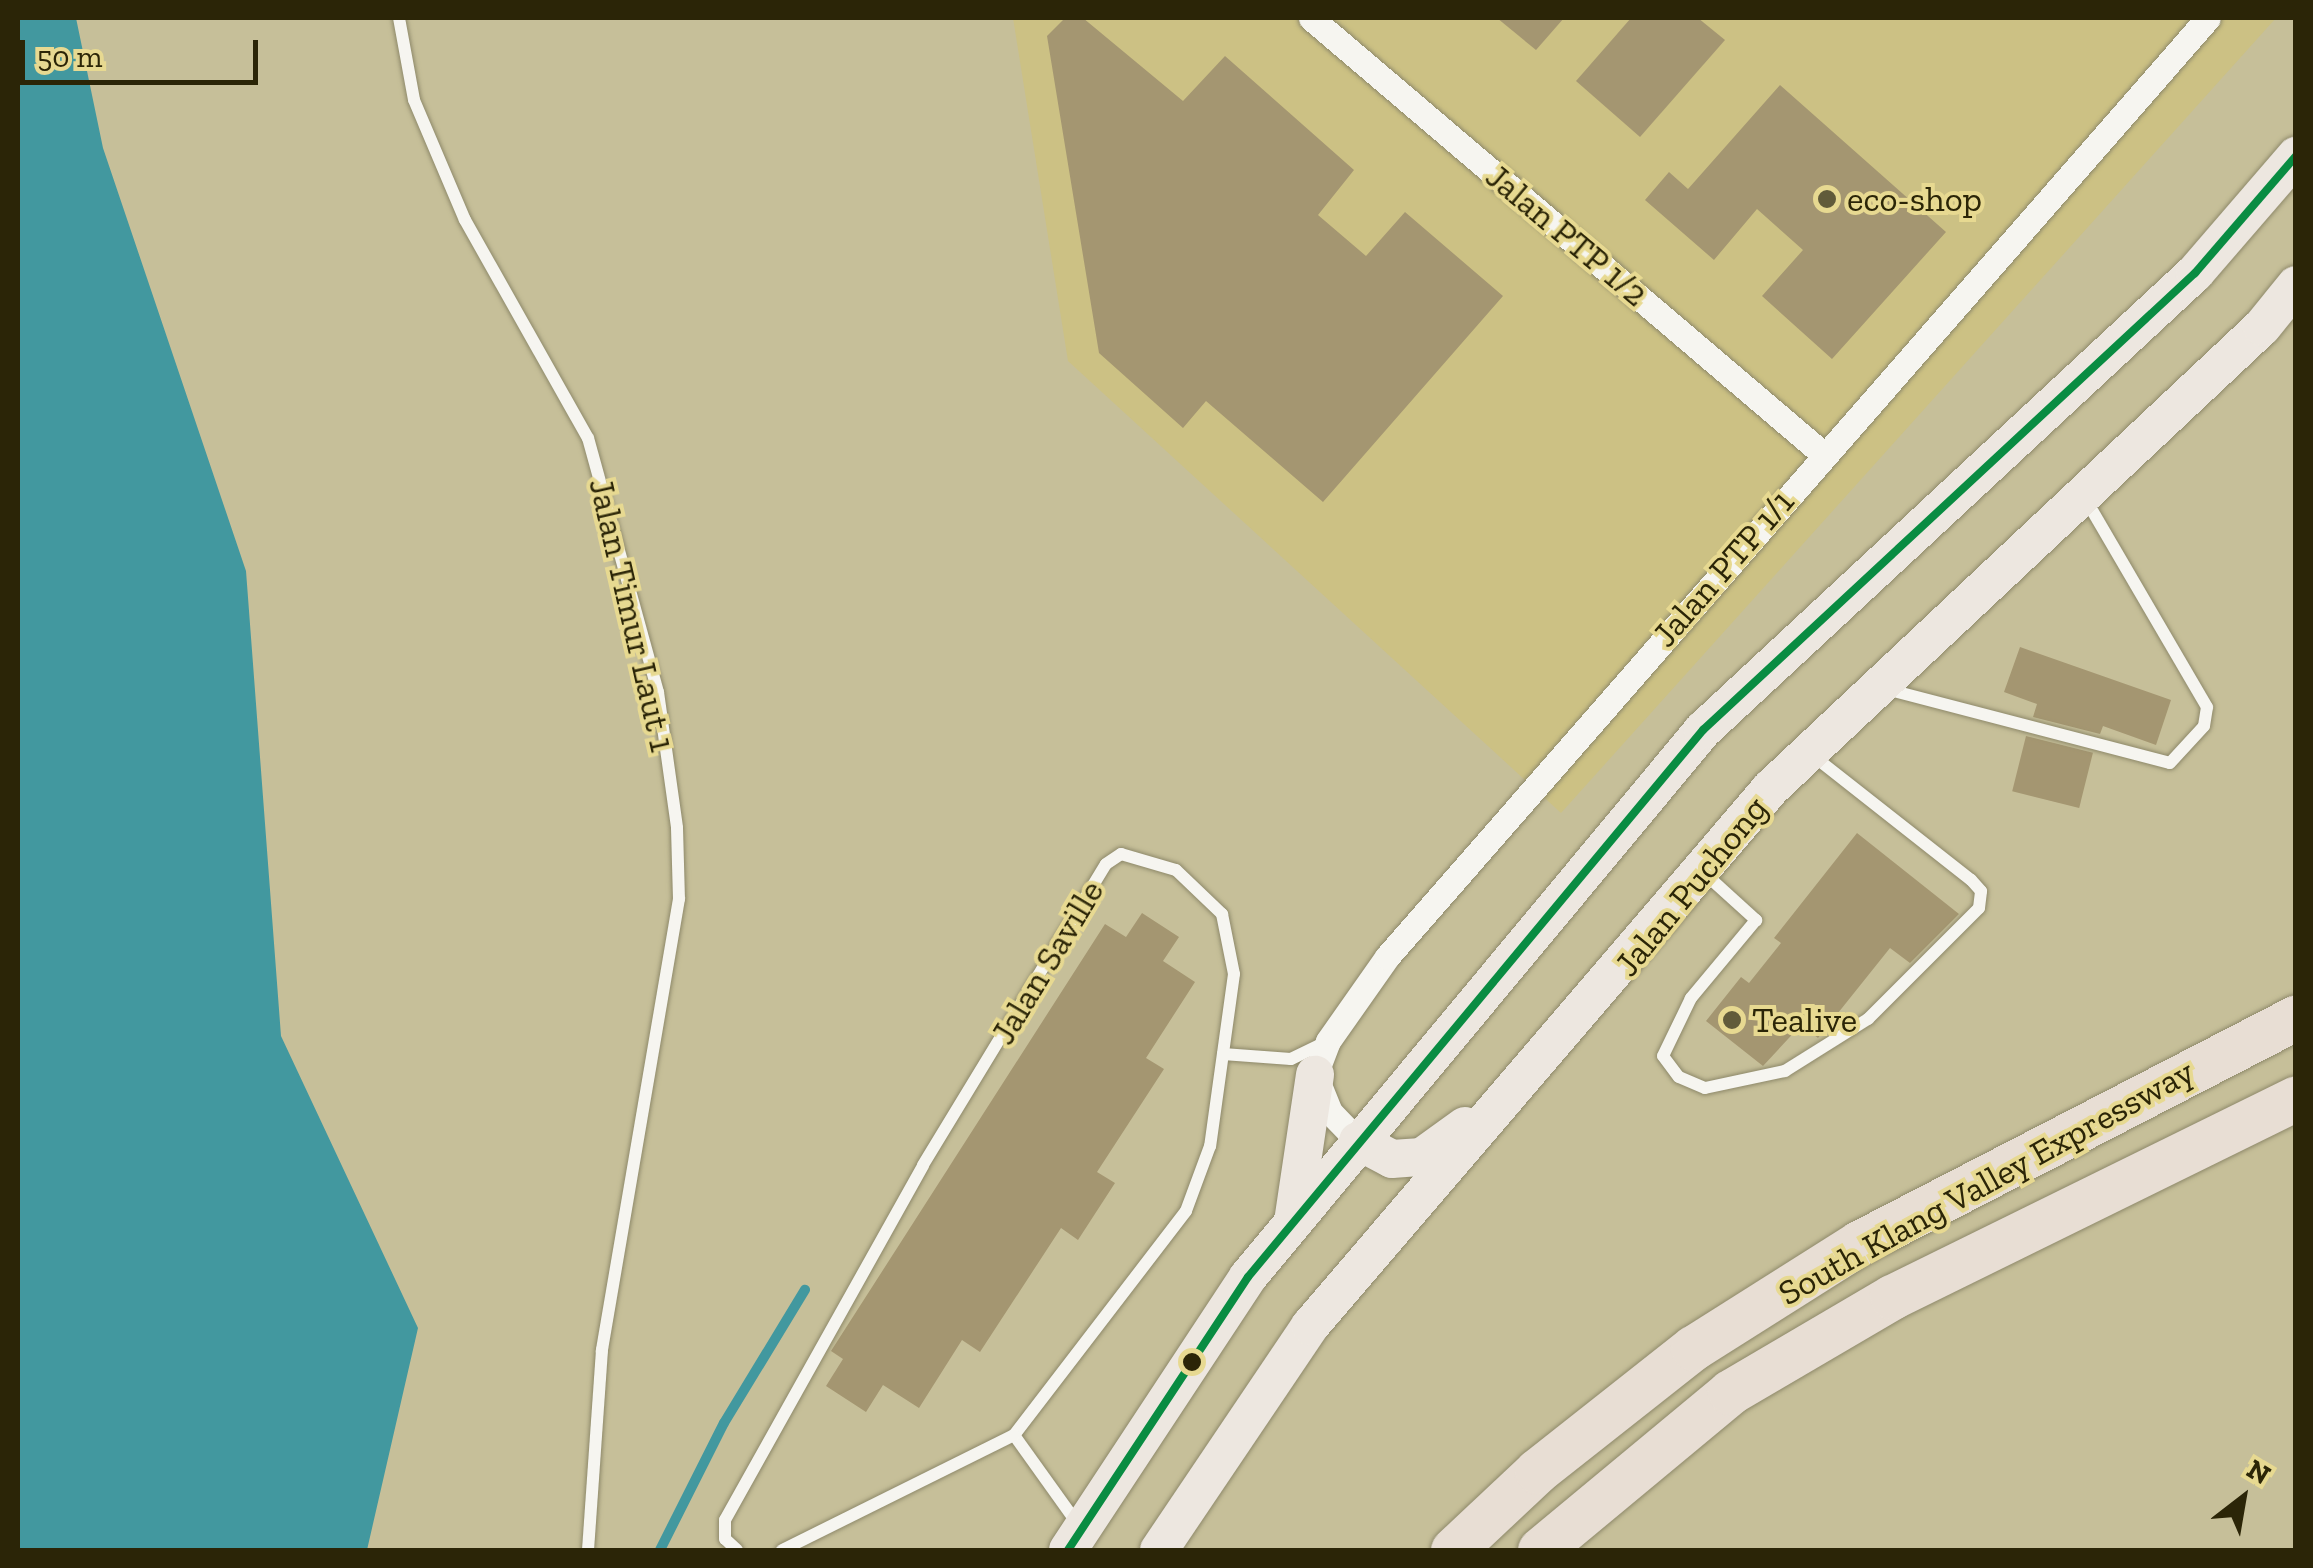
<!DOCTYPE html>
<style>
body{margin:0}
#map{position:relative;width:2313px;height:1568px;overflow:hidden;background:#c6bf99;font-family:"Zilla Slab",serif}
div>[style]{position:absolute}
.built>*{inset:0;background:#ccc184}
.water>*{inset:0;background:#42989f}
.stream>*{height:10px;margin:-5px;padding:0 5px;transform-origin:5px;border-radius:5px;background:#42989f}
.building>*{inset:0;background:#a49671;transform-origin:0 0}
.roads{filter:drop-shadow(0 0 2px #8e896a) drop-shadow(0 0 2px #8e896a)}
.lane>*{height:12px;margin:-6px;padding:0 6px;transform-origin:6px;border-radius:6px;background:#f6f5f0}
.street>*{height:25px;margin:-12.5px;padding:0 12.5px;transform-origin:12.5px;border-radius:12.5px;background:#f6f5f0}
.primary>*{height:38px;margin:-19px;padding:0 19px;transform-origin:19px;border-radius:19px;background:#ede7e0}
.highway>*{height:45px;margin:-22.5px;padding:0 22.5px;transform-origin:22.5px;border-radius:22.5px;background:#e8ded4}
.bus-1>*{height:8px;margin:-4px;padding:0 4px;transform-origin:4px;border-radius:4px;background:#098c42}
.dots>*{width:28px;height:28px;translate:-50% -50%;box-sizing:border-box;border:5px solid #e7d991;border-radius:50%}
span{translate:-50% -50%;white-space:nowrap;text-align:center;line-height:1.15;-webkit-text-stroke:8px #e7d991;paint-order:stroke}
.poi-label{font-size:35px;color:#2b2507}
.left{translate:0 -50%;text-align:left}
.street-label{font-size:35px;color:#2b2507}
.frame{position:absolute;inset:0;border:20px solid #2b2507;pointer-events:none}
.north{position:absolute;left:2193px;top:1448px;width:100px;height:100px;-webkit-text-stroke:8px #e7d991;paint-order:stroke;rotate:31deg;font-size:28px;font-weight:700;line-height:40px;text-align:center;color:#2b2507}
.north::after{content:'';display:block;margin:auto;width:35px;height:45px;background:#2b2507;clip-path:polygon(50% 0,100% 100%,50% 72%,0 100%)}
.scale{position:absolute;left:20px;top:40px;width:238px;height:45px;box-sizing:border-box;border:5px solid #2b2507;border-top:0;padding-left:12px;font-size:30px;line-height:35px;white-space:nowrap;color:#2b2507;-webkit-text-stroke:8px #e7d991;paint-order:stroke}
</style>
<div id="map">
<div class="built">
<div style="clip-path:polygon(1013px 18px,2276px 18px,1561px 813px,1068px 361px)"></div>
</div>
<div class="water">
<div style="clip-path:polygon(18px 18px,76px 18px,103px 148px,246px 571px,281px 1036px,418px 1328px,367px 1550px,18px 1550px)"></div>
</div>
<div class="stream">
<div style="left:660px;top:1550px;width:142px;rotate:-63.3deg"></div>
<div style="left:724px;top:1423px;width:156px;rotate:-58.7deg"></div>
</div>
<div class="building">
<div style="clip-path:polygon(1065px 18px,1083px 18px,1183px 101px,1225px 56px,1354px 170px,1318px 215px,1366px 256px,1405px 212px,1503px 296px,1323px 502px,1206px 401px,1183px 428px,1099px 353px,1047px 36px)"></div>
<div style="clip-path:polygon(1497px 18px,1564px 18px,1536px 50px)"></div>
<div style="clip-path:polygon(1631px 18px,1698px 18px,1725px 40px,1640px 137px,1576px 81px)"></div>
<div style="clip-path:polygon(1780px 85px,1946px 232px,1832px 359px,1762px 296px,1803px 250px,1757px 209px,1714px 260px,1645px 200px,1669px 172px,1688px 189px)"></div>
<div style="clip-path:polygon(2020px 647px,2171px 700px,2156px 745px,2103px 726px,2100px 734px,2033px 717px,2037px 704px,2004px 692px)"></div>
<div style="left:2026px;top:736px;width:69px;height:57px;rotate:14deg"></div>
<div style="clip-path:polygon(1857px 833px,1959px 914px,1910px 963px,1890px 948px,1818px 1038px,1801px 1025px,1763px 1066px,1706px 1021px,1741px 977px,1749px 983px,1781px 943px,1774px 938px)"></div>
<div style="clip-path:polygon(1142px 913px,1179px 937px,1163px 961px,1195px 982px,1146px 1058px,1164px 1069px,1097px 1172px,1115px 1183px,1078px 1240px,1061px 1228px,980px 1352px,962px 1340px,919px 1408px,883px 1385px,866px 1412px,826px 1386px,843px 1359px,831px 1351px,1105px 924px,1126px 937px)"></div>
</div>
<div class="roads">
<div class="lane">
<div style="left:399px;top:18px;width:83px;rotate:79.6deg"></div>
<div style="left:414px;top:100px;width:130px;rotate:67deg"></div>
<div style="left:465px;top:220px;width:250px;rotate:60.6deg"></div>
<div style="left:588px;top:438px;width:263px;rotate:74.6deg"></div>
<div style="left:658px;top:692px;width:137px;rotate:82deg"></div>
<div style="left:677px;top:828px;width:71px;rotate:88.4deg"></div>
<div style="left:679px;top:899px;width:458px;rotate:99.7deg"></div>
<div style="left:602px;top:1350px;width:200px;rotate:94deg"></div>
<div style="left:1886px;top:689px;width:293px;rotate:14.6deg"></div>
<div style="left:2170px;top:763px;width:50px;rotate:-47.4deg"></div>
<div style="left:2204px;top:726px;width:19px;rotate:-81deg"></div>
<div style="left:2207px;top:707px;width:240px;rotate:-120.3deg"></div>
<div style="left:1703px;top:872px;width:72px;rotate:42.2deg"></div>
<div style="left:1756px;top:920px;width:102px;rotate:129.8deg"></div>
<div style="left:1691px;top:998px;width:64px;rotate:115.8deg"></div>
<div style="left:1663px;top:1056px;width:26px;rotate:53deg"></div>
<div style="left:1679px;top:1077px;width:28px;rotate:23deg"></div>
<div style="left:1705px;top:1088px;width:82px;rotate:-12deg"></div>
<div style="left:1785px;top:1071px;width:98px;rotate:-32.1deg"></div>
<div style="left:1868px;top:1019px;width:157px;rotate:-45deg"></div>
<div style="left:1979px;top:908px;width:17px;rotate:-83deg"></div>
<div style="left:1981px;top:891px;width:15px;rotate:-132deg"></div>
<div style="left:1971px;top:880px;width:204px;rotate:-141.8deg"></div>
<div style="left:1223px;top:1054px;width:68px;rotate:4.2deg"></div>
<div style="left:1291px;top:1059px;width:39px;rotate:-26deg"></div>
<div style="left:1014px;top:1435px;width:108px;rotate:54.4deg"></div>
<div style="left:737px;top:1550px;width:16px;rotate:-137deg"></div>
<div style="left:725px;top:1539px;width:19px;rotate:-90deg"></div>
<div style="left:725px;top:1520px;width:406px;rotate:-60.8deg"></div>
<div style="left:923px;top:1165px;width:352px;rotate:-58.7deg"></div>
<div style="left:1106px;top:864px;width:18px;rotate:-34deg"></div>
<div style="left:1121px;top:854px;width:57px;rotate:16.2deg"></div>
<div style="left:1176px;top:870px;width:64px;rotate:43.7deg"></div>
<div style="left:1222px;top:914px;width:61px;rotate:78.7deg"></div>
<div style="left:1234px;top:974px;width:174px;rotate:97.9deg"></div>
<div style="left:1210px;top:1146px;width:69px;rotate:110.3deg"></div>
<div style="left:1186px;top:1211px;width:282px;rotate:127.5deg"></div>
<div style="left:1014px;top:1435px;width:259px;rotate:153.6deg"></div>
</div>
<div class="street">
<div style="left:1311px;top:18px;width:671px;rotate:40.41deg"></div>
<div style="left:1358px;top:1141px;width:40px;rotate:-134deg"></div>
<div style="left:1330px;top:1112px;width:40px;rotate:-112deg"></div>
<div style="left:1315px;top:1075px;width:36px;rotate:-69deg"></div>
<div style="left:1328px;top:1041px;width:103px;rotate:-54.9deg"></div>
<div style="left:1387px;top:957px;width:1247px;rotate:-48.84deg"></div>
</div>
<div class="primary">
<div style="left:1358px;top:1141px;width:38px;rotate:28deg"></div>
<div style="left:1392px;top:1159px;width:30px;rotate:-4deg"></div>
<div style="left:1422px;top:1157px;width:53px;rotate:-35.8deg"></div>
<div style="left:1293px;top:1222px;width:149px;rotate:-81.5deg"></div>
<div style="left:1068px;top:1550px;width:327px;rotate:-56.6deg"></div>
<div style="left:1248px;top:1277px;width:712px;rotate:-50.25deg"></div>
<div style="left:1703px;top:730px;width:672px;rotate:-42.89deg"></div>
<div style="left:2195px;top:273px;width:155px;rotate:-49.2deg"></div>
<div style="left:1159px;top:1550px;width:270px;rotate:-56deg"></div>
<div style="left:1310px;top:1326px;width:708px;rotate:-49.41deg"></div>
<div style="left:1771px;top:788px;width:673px;rotate:-43.2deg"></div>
<div style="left:2262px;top:327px;width:54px;rotate:-51deg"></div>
</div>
<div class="highway">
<div style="left:1453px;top:1550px;width:115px;rotate:-43.2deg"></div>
<div style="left:1537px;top:1471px;width:199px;rotate:-38.3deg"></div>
<div style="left:1693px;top:1348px;width:196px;rotate:-32.3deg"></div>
<div style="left:1859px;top:1243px;width:492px;rotate:-27.3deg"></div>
<div style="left:1540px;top:1550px;width:247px;rotate:-39.7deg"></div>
<div style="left:1730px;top:1392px;width:188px;rotate:-30.4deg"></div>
<div style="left:1892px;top:1297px;width:450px;rotate:-26.2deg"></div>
</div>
</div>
<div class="bus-1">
<div style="left:1068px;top:1550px;width:327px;rotate:-56.6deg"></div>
<div style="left:1248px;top:1277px;width:712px;rotate:-50.25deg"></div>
<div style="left:1703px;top:730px;width:672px;rotate:-42.89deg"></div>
<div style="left:2195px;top:273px;width:155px;rotate:-49.2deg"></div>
</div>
<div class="dots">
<div style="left:1827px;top:199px;background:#615b3a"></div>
<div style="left:1732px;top:1020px;background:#615b3a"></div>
<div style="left:1192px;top:1362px;background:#2b2507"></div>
</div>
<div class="poi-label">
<span class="left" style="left:1847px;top:199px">eco-shop</span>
<span class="left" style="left:1752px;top:1020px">Tealive</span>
</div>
<div class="street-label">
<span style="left:1567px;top:235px;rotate:40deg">Jalan PTP 1/2</span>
<span style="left:1723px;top:568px;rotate:-49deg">Jalan PTP 1/1</span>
<span style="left:632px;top:615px;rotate:77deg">Jalan Timur Laut 1</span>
<span style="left:1691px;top:886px;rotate:-51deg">Jalan Puchong</span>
<span style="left:1047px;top:962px;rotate:-59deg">Jalan Saville</span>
<span style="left:1986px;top:1182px;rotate:-29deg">South Klang Valley Expressway</span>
</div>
<div class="frame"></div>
<div class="north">N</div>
<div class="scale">50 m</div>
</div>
